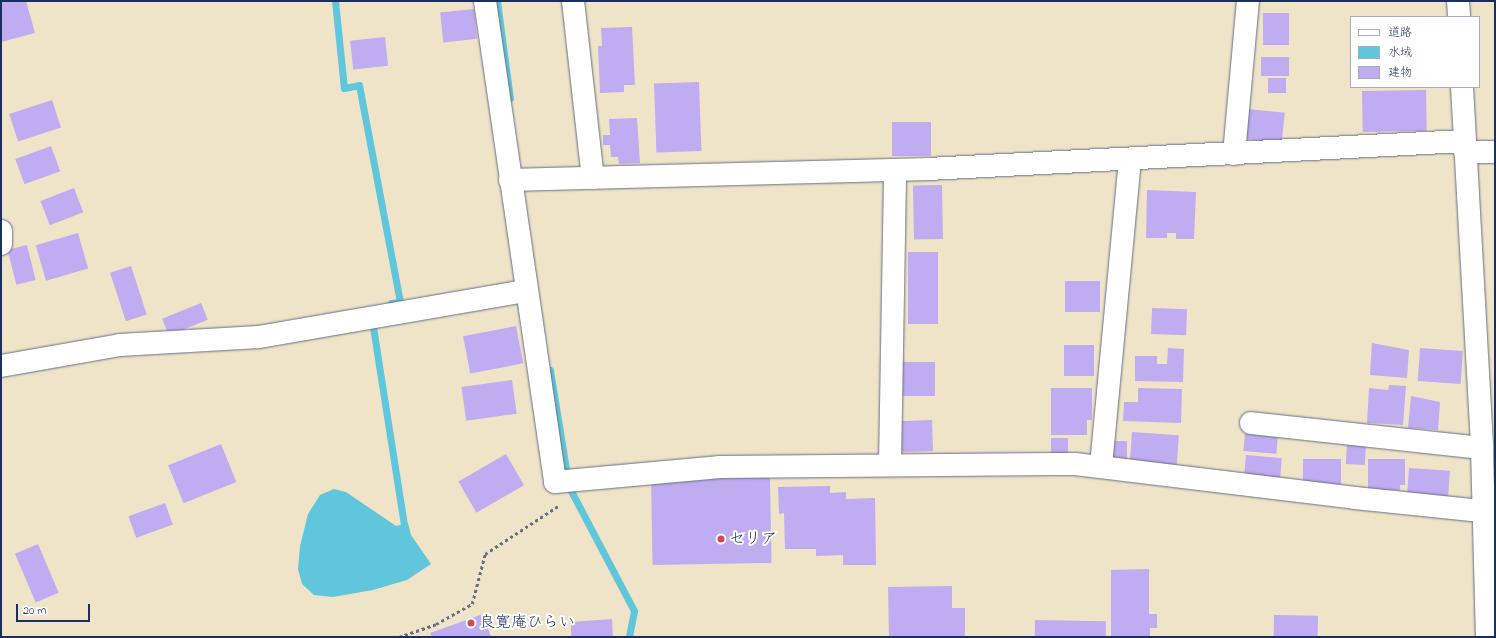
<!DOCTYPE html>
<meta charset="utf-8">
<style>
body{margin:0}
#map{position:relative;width:1496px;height:638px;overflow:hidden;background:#efe4c8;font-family:"Indie Flower","Klee One",sans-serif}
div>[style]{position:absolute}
.water>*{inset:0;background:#5fc6dc}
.stream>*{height:7px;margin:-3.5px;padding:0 3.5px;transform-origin:3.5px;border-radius:3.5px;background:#5fc6dc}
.building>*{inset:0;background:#c0acf0;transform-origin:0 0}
.path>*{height:2.5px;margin-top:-1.25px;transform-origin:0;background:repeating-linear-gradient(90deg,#656e83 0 3px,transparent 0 6px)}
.roads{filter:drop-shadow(0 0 1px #656e83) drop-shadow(0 0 1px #656e83)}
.minor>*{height:22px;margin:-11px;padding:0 11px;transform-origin:11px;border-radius:11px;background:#fff}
.dots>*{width:11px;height:11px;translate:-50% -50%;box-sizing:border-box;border:2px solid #fff;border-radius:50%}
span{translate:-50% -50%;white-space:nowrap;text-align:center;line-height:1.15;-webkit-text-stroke:4px #fff;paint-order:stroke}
.poi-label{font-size:16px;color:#1b2f5e}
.left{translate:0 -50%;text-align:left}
.frame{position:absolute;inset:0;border:2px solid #1b2f5e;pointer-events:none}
.legend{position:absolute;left:1350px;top:16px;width:130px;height:72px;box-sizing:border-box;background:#fff;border:1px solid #a4acbf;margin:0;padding:5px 7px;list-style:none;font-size:12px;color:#1b2f5e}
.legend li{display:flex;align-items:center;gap:8px;height:20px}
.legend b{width:20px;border:1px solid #a4acbf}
.scale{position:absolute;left:16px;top:604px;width:74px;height:18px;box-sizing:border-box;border:2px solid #1b2f5e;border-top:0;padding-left:5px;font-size:12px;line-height:14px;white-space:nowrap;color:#1b2f5e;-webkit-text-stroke:3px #fff;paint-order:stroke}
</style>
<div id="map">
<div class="water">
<div style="clip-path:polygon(334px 489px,346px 492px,396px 526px,408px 523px,411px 535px,431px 564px,407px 580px,373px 590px,333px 597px,314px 595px,302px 584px,298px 569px,300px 546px,308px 514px,320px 495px)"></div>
</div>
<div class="stream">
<div style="left:335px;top:1px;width:87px;rotate:84.1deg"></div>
<div style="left:344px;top:88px;width:15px;rotate:-11deg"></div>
<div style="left:359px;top:85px;width:221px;rotate:79.3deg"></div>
<div style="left:400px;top:302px;width:9px;rotate:174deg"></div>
<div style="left:497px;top:1px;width:98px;rotate:82.4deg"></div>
<div style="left:373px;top:327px;width:201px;rotate:81.1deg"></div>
<div style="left:404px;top:526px;width:7px;rotate:117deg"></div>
<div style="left:550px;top:370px;width:119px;rotate:80.8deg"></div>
<div style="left:569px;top:487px;width:140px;rotate:62.3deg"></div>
<div style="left:634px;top:611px;width:26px;rotate:101deg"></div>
<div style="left:1493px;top:466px;width:32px;rotate:86deg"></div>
</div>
<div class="building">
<div style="clip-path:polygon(26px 1px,35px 33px,1px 42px,1px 2px)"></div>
<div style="left:474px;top:9px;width:30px;height:34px;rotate:84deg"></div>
<div style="left:1263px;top:13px;width:26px;height:32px"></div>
<div style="clip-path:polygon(632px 27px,635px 85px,624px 85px,624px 92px,600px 93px,598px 46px,602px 46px,601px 28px)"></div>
<div style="left:385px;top:37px;width:29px;height:35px;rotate:84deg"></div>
<div style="left:1261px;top:57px;width:28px;height:19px"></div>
<div style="left:1268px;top:78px;width:18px;height:15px"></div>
<div style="left:699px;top:82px;width:69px;height:45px;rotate:88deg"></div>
<div style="left:1426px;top:90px;width:41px;height:64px;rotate:89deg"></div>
<div style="left:52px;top:100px;width:29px;height:45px;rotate:72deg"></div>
<div style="left:1248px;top:109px;width:37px;height:30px;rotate:6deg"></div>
<div style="clip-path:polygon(637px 118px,640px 163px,619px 164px,618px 157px,611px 157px,610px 145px,603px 145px,603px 135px,610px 135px,609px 119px)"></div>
<div style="left:892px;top:122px;width:39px;height:34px"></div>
<div style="left:51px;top:146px;width:27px;height:38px;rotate:70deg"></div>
<div style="left:942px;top:185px;width:54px;height:29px;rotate:89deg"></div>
<div style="left:74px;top:188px;width:26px;height:36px;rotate:69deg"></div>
<div style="clip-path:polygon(1147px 190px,1196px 192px,1194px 239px,1176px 239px,1176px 233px,1167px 233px,1167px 238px,1146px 238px)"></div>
<div style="left:78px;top:233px;width:37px;height:44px;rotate:74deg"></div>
<div style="left:27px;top:245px;width:36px;height:20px;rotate:76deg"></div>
<div style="left:908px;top:252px;width:30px;height:72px"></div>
<div style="left:131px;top:266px;width:51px;height:22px;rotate:72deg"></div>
<div style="left:1065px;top:281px;width:35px;height:31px"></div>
<div style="left:201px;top:303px;width:18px;height:42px;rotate:68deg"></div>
<div style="left:1152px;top:308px;width:35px;height:26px;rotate:2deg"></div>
<div style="left:516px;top:326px;width:38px;height:54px;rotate:79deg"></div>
<div style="clip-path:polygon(1372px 343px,1409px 350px,1407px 378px,1370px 375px)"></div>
<div style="left:1064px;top:345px;width:30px;height:31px"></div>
<div style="clip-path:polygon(1168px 348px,1184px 349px,1183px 382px,1135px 381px,1135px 356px,1157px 356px,1157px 364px,1167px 364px)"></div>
<div style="left:1420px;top:348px;width:43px;height:33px;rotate:4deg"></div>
<div style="left:935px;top:362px;width:34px;height:35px;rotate:90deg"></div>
<div style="left:512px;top:380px;width:34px;height:51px;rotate:82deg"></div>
<div style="clip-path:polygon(1389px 385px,1406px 386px,1403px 425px,1367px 423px,1369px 388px,1388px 390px)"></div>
<div style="clip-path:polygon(1051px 388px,1092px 388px,1092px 420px,1087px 420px,1087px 435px,1051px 435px)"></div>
<div style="clip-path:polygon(1138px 388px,1182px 389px,1181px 423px,1123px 421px,1124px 402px,1138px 402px)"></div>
<div style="clip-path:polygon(1411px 396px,1440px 402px,1438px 430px,1408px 428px)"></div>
<div style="left:932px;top:420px;width:31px;height:35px;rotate:88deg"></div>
<div style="left:1132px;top:432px;width:47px;height:35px;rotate:4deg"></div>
<div style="left:1245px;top:433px;width:33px;height:18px;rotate:5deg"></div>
<div style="left:1051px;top:438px;width:17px;height:17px"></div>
<div style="left:1112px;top:441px;width:15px;height:21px"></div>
<div style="left:1347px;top:442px;width:19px;height:22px;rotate:3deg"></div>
<div style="left:221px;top:444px;width:41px;height:57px;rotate:68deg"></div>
<div style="left:506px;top:454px;width:36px;height:55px;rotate:60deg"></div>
<div style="left:1246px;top:455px;width:36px;height:27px;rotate:5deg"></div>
<div style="left:1303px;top:459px;width:38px;height:30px"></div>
<div style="clip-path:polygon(1368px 459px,1405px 459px,1405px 485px,1400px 485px,1400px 490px,1368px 490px)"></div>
<div style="left:1409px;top:468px;width:41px;height:31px;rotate:4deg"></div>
<div style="left:770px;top:477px;width:86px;height:119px;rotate:89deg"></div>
<div style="clip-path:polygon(830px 486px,830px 493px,846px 492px,846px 499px,875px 498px,876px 565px,843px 565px,843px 555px,816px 556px,816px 549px,785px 549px,784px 513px,779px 514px,778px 487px)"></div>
<div style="left:165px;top:503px;width:23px;height:39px;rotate:70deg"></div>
<div style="left:38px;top:544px;width:53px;height:25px;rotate:67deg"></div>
<div style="clip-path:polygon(1149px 569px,1149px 614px,1157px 614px,1157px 628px,1150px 628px,1150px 637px,1111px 637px,1111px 570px)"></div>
<div style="clip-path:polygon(952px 586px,952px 608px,965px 608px,965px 637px,889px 637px,888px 587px)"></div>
<div style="clip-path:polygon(483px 614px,491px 637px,432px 637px,430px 633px)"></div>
<div style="left:1274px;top:615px;width:44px;height:22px;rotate:1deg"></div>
<div style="clip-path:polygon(612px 619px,613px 637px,571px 637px,571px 622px)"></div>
<div style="left:1035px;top:620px;width:71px;height:17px;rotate:1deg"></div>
</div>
<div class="path">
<div style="left:399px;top:637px;width:39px;rotate:-19deg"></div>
<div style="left:436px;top:624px;width:41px;rotate:-29.1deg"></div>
<div style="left:472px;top:604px;width:52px;rotate:-75.4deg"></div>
<div style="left:485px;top:554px;width:87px;rotate:-33.3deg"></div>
</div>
<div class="roads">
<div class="minor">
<div style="left:485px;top:1px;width:486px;rotate:81.7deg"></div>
<div style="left:555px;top:482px;width:166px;rotate:-5.2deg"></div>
<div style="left:720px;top:467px;width:355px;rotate:-0.5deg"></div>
<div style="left:1075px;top:464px;width:282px;rotate:6.9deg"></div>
<div style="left:1355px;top:498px;width:117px;rotate:5.9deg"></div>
<div style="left:1471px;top:510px;width:24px;rotate:-2deg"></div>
<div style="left:573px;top:1px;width:178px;rotate:83.6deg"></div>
<div style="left:1458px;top:1px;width:16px;rotate:86deg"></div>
<div style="left:1462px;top:87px;width:362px;rotate:86.8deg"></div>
<div style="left:1482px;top:448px;width:189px;rotate:88.5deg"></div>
<div style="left:1465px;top:152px;width:30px"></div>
<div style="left:1234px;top:154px;width:154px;rotate:-84.8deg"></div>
<div style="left:510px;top:180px;width:418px;rotate:-1.5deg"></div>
<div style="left:928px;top:169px;width:537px;rotate:-2.99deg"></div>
<div style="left:1px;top:231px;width:13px;rotate:90deg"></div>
<div style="left:1px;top:366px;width:121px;rotate:-10deg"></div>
<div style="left:120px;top:345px;width:139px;rotate:-3.3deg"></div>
<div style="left:259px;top:337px;width:270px;rotate:-9.8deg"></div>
<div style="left:1251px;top:423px;width:232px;rotate:6.2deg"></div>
<div style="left:890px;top:464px;width:294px;rotate:-89deg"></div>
<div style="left:1101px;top:466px;width:307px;rotate:-84.6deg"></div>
</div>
</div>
<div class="dots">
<div style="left:721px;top:539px;background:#d1495b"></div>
<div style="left:471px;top:623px;background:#d1495b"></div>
</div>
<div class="poi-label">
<span class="left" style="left:729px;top:539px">セリア</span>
<span class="left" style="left:479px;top:623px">良寛庵ひらい</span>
</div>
<div class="frame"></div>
<ul class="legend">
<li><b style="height:5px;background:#fff"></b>道路</li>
<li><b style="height:11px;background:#5fc6dc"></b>水域</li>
<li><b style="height:11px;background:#c0acf0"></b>建物</li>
</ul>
<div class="scale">20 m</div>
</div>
